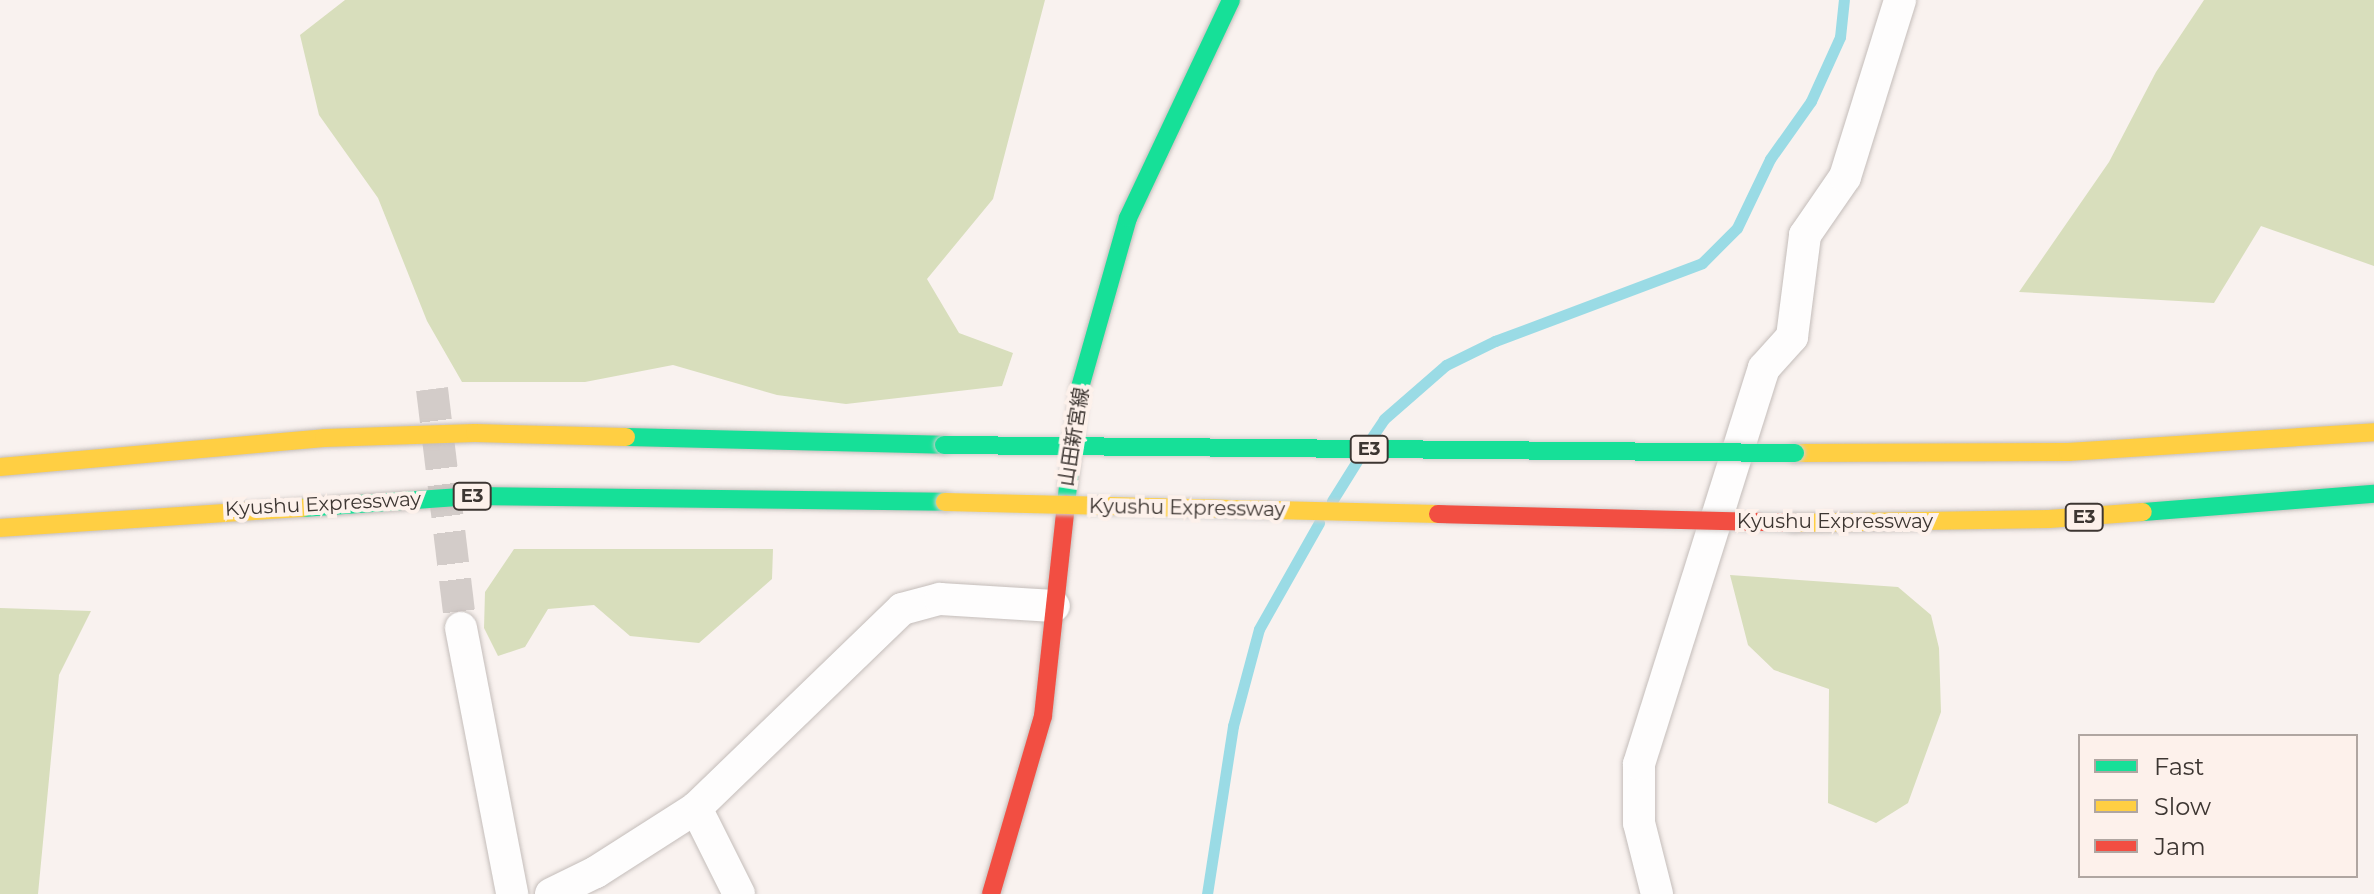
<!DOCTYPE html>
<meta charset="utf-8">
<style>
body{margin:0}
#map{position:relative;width:2374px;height:894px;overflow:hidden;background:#f9f2ef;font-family:Montserrat,"Noto Sans JP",sans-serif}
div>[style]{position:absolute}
.green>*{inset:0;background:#d8debc}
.stream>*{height:11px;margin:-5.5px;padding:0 5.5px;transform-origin:5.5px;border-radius:5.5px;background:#9adbe5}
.street-tunnel>*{height:32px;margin-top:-16px;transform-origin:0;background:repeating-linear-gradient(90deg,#d3ccc9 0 32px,transparent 0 48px)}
.roads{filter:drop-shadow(0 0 2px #c4bdba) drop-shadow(0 0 2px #c4bdba)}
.street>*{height:32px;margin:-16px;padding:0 16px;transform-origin:16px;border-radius:16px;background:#fefdfd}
.fast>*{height:18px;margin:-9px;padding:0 9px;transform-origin:9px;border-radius:9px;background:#16e098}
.slow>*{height:18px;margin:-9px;padding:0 9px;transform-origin:9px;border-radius:9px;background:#ffcf43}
.jam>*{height:18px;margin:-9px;padding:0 9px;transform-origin:9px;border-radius:9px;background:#f24e42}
.bridges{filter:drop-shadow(0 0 2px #d2cecc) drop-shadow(0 0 2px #d2cecc)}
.fast-bridge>*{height:18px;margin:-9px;padding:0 9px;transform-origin:9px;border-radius:9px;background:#16e098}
.slow-bridge>*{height:18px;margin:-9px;padding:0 9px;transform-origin:9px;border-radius:9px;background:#ffcf43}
.jam-bridge>*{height:18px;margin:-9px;padding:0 9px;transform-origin:9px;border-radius:9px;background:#f24e42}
span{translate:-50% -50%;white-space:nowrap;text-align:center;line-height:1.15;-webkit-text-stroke:8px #fdf1eb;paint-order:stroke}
.shield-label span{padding:2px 6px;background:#fdf1eb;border:2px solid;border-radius:6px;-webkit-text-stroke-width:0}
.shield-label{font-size:18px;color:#3d3632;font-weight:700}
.street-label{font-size:20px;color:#3d3632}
.legend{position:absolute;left:2078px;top:734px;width:280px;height:144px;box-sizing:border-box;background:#fdf1eb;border:2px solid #b0a6a1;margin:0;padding:10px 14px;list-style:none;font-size:24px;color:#3d3632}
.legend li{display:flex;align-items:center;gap:16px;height:40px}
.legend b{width:40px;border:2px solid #b0a6a1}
</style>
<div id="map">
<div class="green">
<div style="clip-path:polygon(345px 0,1045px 0,993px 199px,927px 279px,959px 333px,1013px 353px,1002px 386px,846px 404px,777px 395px,673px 365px,585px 382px,462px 382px,427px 321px,378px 198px,319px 115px,300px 35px)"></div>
<div style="clip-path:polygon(2204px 0,2374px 0,2374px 266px,2261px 226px,2214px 303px,2019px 292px,2109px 162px,2156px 72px)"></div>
<div style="clip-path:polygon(514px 549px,773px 549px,772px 579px,699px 643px,630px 636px,594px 605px,548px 609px,525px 647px,498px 656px,484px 628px,485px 592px)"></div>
<div style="clip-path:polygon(1730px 575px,1898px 587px,1931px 615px,1939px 648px,1941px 712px,1908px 803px,1876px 823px,1828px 803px,1829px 689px,1774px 670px,1748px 645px)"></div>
<div style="clip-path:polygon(0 608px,91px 611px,59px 675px,38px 894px,0 894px)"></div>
</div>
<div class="stream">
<div style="left:1370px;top:440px;width:25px;rotate:-56deg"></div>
<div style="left:1384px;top:419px;width:82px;rotate:-41.1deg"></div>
<div style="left:1446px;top:365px;width:55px;rotate:-26.1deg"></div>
<div style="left:1495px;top:341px;width:221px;rotate:-20.6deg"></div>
<div style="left:1702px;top:263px;width:49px;rotate:-45deg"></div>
<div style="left:1737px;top:228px;width:76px;rotate:-64.4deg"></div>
<div style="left:1770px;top:159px;width:71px;rotate:-54.7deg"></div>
<div style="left:1811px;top:101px;width:70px;rotate:-65.6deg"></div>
<div style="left:1840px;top:37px;width:37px;rotate:-84deg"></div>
<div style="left:1332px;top:501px;width:47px;rotate:-58deg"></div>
<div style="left:1207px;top:894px;width:170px;rotate:-81.2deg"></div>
<div style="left:1233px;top:726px;width:100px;rotate:-75deg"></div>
<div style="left:1259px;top:629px;width:122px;rotate:-60.5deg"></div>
</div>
<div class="street-tunnel">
<div style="left:432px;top:389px;width:241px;rotate:83.1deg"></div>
</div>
<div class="roads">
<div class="street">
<div style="left:461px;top:628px;width:271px;rotate:79.1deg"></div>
<div style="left:696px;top:808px;width:96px;rotate:63.4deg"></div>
<div style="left:551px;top:894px;width:50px;rotate:-26.1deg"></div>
<div style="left:596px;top:872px;width:119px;rotate:-32.6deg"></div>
<div style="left:696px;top:808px;width:286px;rotate:-44deg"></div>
<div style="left:902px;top:609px;width:39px;rotate:-15deg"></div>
<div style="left:940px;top:599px;width:114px;rotate:3.5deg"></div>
<div style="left:1657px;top:894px;width:73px;rotate:-104.2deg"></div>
<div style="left:1639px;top:823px;width:59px;rotate:-90deg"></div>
<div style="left:1639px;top:764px;width:415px;rotate:-72.5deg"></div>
<div style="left:1764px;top:368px;width:42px;rotate:-47.9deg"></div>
<div style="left:1792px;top:337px;width:103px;rotate:-82.7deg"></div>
<div style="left:1805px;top:235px;width:70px;rotate:-55.4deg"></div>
<div style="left:1845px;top:177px;width:185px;rotate:-72.7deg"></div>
</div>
<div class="fast">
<div style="left:626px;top:437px;width:318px;rotate:1.4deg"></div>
<div style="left:1066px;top:504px;width:114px;rotate:-83.4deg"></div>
<div style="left:1079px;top:391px;width:180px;rotate:-74.2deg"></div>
<div style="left:1128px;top:218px;width:241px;rotate:-64.7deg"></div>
<div style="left:302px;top:508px;width:170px;rotate:-4deg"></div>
<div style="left:472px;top:496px;width:473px;rotate:0.7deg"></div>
<div style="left:2143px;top:512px;width:232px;rotate:-4.5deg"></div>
</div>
<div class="slow">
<div style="left:1795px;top:453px;width:273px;rotate:-0.2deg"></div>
<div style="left:2068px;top:452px;width:307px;rotate:-3.7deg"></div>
<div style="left:0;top:467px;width:325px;rotate:-5.1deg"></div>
<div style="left:324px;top:438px;width:151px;rotate:-1.9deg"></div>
<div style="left:475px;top:433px;width:151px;rotate:1.5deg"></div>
<div style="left:1794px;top:523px;width:255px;rotate:-0.9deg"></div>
<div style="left:2049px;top:519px;width:94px;rotate:-4.3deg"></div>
<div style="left:0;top:528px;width:303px;rotate:-3.8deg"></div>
</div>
<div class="jam">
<div style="left:991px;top:894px;width:185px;rotate:-73.7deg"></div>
<div style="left:1043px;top:716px;width:213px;rotate:-83.8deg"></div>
</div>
</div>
<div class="bridges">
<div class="fast-bridge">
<div style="left:944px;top:445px;width:851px;rotate:0.54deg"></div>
</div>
<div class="slow-bridge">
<div style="left:945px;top:502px;width:493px;rotate:1.4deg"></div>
</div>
<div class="jam-bridge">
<div style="left:1438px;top:514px;width:356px;rotate:1.4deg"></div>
</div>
</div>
<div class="shield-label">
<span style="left:1369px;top:449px">E3</span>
<span style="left:472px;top:496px">E3</span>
<span style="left:2084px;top:517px">E3</span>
</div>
<div class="street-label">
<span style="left:1074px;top:437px;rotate:-81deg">山田新宮線</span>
<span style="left:323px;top:504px;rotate:-3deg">Kyushu Expressway</span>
<span style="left:1187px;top:508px;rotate:1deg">Kyushu Expressway</span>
<span style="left:1835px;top:521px">Kyushu Expressway</span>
</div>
<ul class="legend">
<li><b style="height:10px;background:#16e098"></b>Fast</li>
<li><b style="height:10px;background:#ffcf43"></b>Slow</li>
<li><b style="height:10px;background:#f24e42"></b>Jam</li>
</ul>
</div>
